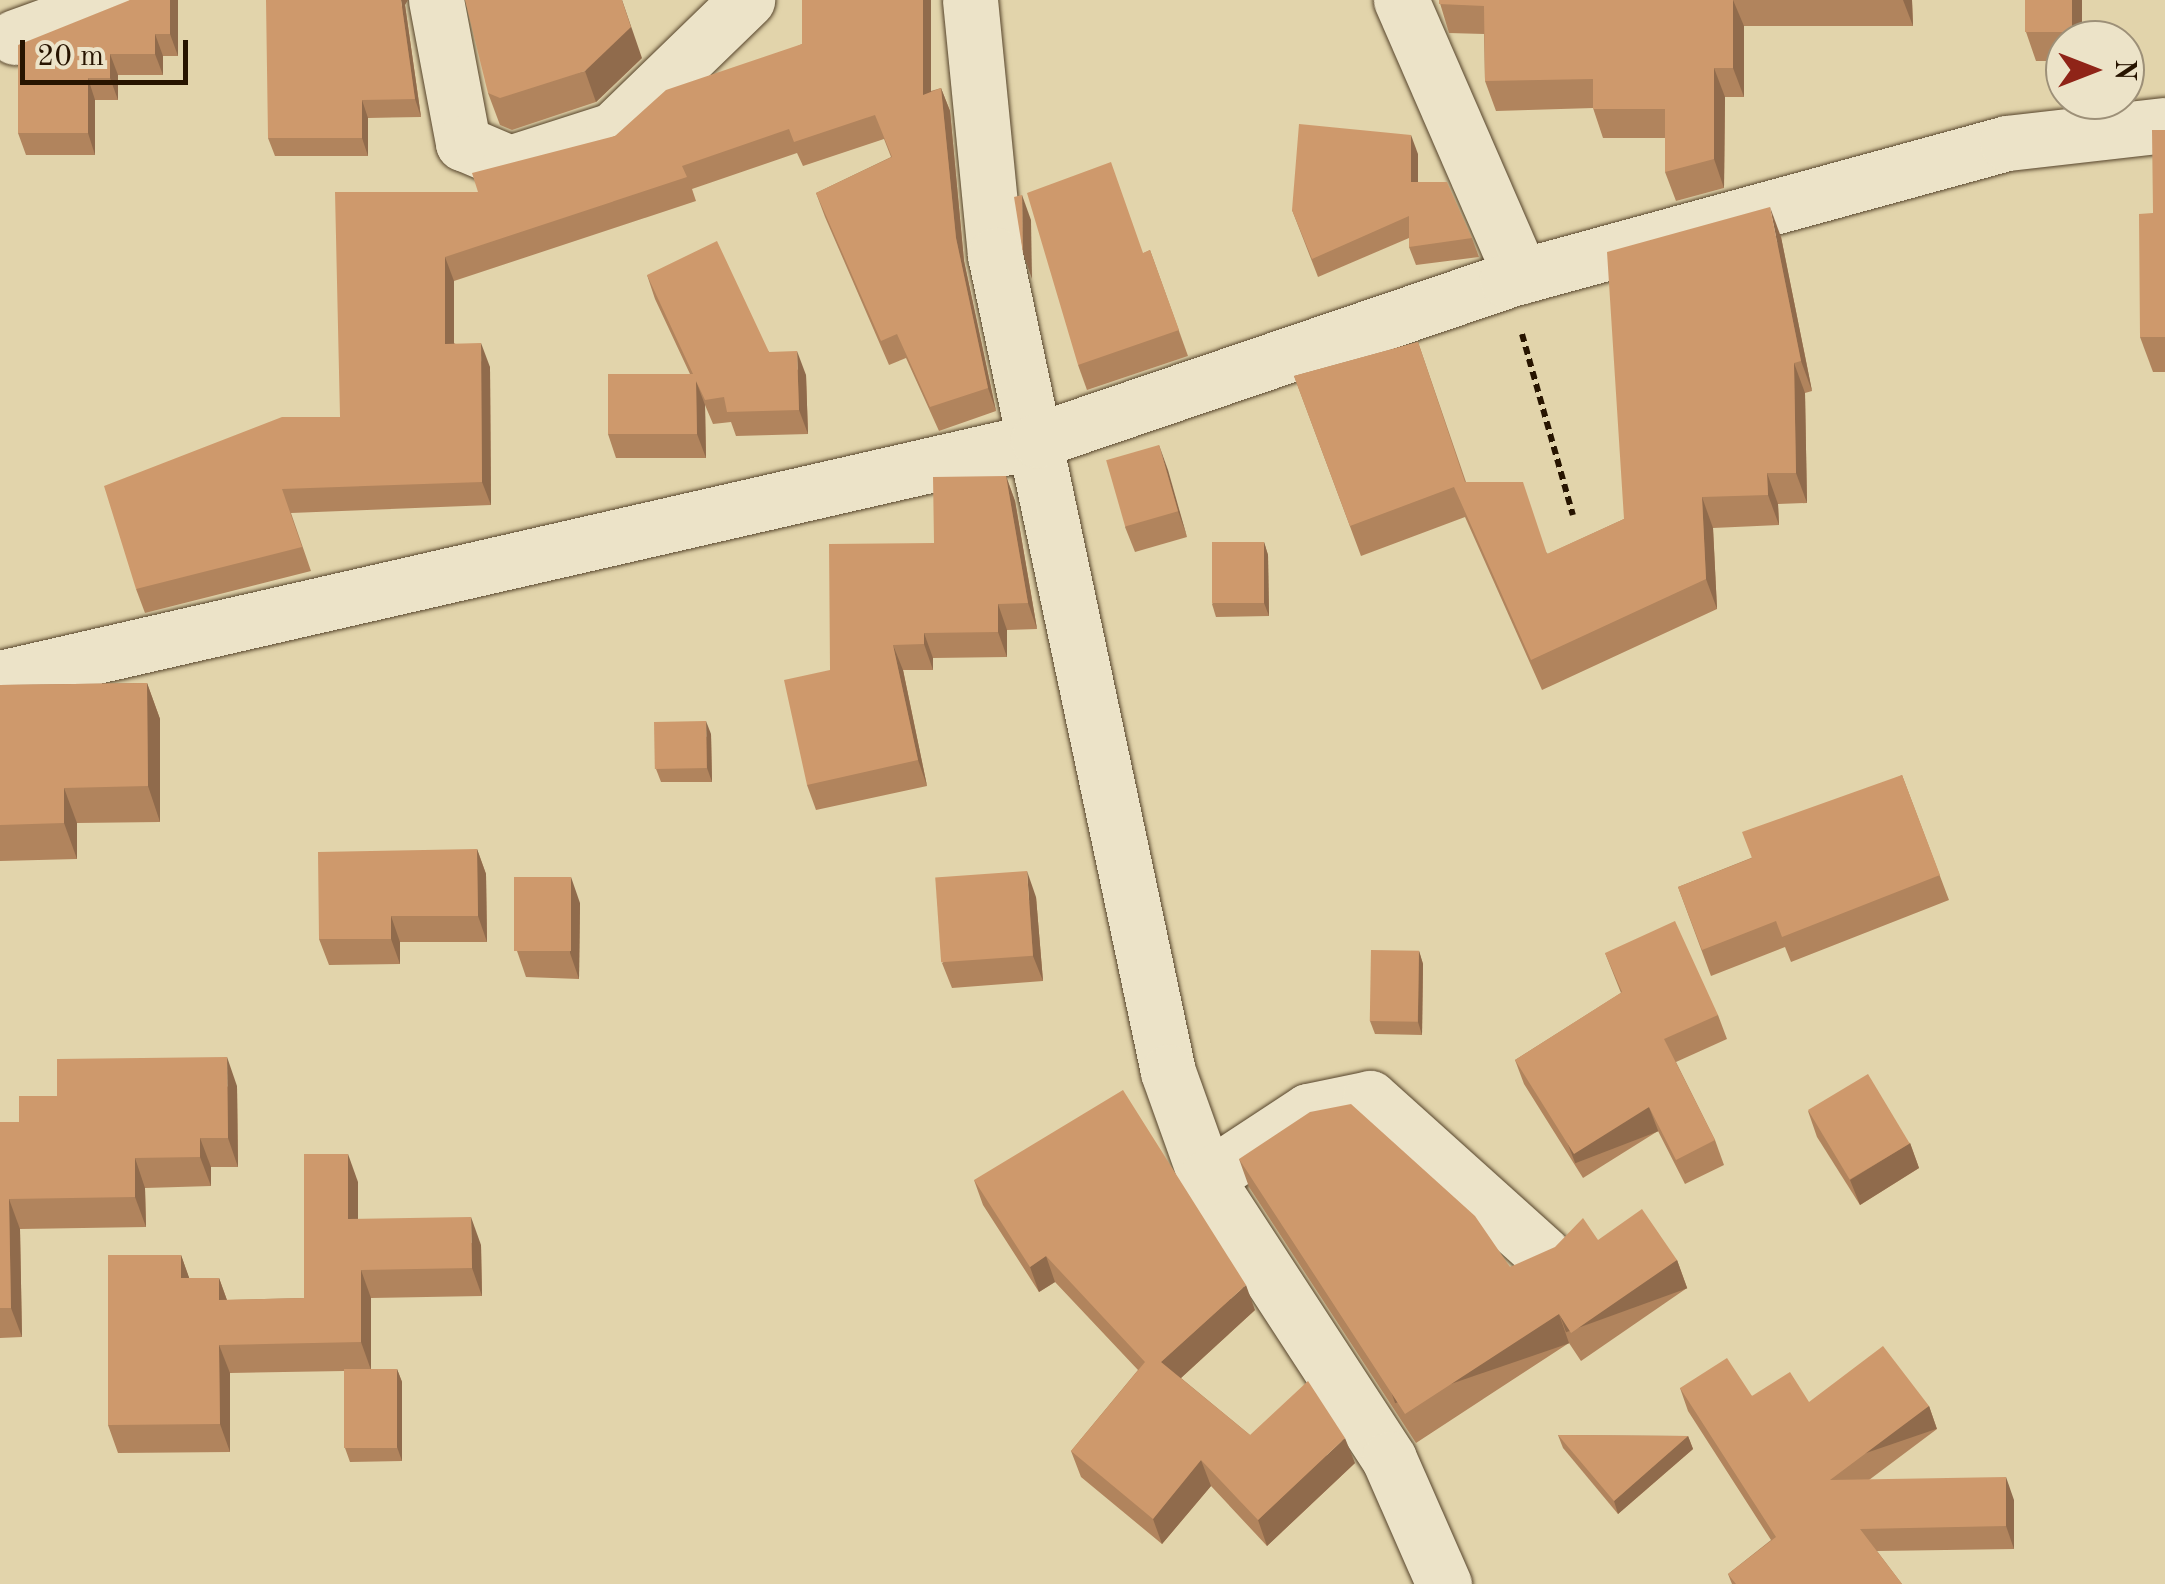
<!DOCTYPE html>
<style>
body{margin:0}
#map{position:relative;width:2165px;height:1584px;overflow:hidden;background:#e2d4ab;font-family:"Old Standard TT",serif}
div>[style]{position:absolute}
.path>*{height:6px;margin-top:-3px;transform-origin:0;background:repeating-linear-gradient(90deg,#271400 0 8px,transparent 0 13px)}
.roads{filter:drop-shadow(0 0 2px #56442b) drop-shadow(0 0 2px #56442b)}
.minor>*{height:55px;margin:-27.5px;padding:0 27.5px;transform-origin:27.5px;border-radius:27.5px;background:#ece3c8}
.wall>*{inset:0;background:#b1845d}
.shaded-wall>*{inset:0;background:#906b4c;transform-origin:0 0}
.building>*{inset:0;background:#ce996c;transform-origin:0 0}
span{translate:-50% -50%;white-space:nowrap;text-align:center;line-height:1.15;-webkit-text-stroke:10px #ece3c8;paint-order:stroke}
.north{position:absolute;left:2045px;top:20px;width:100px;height:100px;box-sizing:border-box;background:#ece3c8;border:2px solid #9d9078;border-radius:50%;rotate:90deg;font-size:28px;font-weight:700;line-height:40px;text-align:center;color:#271400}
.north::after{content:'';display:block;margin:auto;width:35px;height:45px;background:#8f2418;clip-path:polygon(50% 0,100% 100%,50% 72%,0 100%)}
.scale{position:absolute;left:20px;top:40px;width:168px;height:45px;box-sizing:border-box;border:5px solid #271400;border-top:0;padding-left:12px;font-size:30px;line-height:35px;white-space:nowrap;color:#271400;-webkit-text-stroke:8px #ece3c8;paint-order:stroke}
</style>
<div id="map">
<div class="path">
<div style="left:1522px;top:334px;width:188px;rotate:74.3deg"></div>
</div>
<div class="roads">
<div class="minor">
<div style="left:436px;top:0;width:146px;rotate:79.3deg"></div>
<div style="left:463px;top:143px;width:51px;rotate:23.1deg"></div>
<div style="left:510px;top:163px;width:108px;rotate:-17.8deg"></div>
<div style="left:613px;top:130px;width:187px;rotate:-44.1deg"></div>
<div style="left:970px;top:0;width:256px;rotate:84.4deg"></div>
<div style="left:995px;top:255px;width:835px;rotate:78.04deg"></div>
<div style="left:1168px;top:1072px;width:113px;rotate:70.3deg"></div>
<div style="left:1206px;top:1178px;width:335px;rotate:56.9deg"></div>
<div style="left:1389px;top:1459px;width:137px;rotate:66.3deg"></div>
<div style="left:1401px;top:0;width:301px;rotate:66.5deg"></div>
<div style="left:15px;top:37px;width:109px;rotate:-19.9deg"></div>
<div style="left:0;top:678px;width:1065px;rotate:-12.91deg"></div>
<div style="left:1038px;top:440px;width:496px;rotate:-18.8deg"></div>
<div style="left:1507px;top:280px;width:518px;rotate:-15.32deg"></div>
<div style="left:2007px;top:143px;width:159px;rotate:-6.5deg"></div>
<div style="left:1206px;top:1178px;width:122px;rotate:-33.3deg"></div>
<div style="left:1308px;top:1111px;width:63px;rotate:-11.8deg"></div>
<div style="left:1370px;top:1098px;width:233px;rotate:42deg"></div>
</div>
</div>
<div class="wall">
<div style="clip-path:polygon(130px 0,178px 0,178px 56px,163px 56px,163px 75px,118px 75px,118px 100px,95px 100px,95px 155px,26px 155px,18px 133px)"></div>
<div style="clip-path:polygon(931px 0,931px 91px,941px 88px,950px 111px,964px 261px,996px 411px,939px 431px,906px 358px,889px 365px,825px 217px,816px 193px,891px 157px,884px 139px,803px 166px,797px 153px,692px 189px,696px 201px,454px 281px,454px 343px,490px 367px,491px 505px,291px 513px,311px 571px,145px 613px,136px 589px,340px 417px,478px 192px,615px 136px,802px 44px)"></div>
<div style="clip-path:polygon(1439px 0,1912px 0,1913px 26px,1744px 26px,1744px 97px,1725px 97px,1724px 188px,1676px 201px,1665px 172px,1665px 138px,1603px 138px,1593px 108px,1496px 111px,1485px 81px,1484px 34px,1449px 33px)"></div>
<div style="clip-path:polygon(2082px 0,2082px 40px,2065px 40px,2065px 61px,2036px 61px,2026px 32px)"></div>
<div style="clip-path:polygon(405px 5px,421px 117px,368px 118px,368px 156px,275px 156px,268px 138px)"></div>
<div style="clip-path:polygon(642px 58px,596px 102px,512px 130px,500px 125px,488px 93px)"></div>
<div style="clip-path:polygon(2165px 130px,2165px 372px,2153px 372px,2140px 337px,2153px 213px)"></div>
<div style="clip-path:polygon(1418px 154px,1418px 182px,1472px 238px,1479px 257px,1416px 265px,1409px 247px,1409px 238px,1318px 277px,1292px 210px)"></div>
<div style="clip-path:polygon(1781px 237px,1812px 391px,1805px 393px,1807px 503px,1778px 504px,1779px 525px,1713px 528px,1717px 609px,1542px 690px,1465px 517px,1361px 556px,1294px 376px,1418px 342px,1466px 482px,1548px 554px,1624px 519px)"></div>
<div style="clip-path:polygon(1150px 250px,1188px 356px,1087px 390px,1078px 365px,1144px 253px)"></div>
<div style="clip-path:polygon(647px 275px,806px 375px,808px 434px,736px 436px,731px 422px,713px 424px,705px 405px,706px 458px,616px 458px,608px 434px,690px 374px,655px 299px)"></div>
<div style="clip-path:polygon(1159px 445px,1187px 537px,1135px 552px,1125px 527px)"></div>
<div style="clip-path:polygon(1006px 476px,1015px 501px,1037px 629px,1007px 630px,1007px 657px,933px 658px,933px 670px,903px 670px,927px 786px,816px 810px,807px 785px,830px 670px,934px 543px)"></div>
<div style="clip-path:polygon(1264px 542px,1268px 555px,1269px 616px,1216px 617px,1212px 604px)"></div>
<div style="clip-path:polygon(147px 683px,160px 719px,160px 822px,77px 823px,77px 859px,0 861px,0 685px)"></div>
<div style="clip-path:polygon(711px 734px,712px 782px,661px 782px,656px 769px)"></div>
<div style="clip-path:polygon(1902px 775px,1949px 900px,1791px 962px,1785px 947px,1711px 976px,1678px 887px,1751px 858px)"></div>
<div style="clip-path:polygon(477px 849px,486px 874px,487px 942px,400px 942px,400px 964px,329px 965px,319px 939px)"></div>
<div style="clip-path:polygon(1036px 897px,1043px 981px,952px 988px,942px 963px)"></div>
<div style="clip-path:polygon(580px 903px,579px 979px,526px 977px,517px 951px)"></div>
<div style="clip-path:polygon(1419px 951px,1423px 964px,1422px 1035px,1375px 1034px,1370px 1021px)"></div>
<div style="clip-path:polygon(1605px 953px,1718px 1015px,1727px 1039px,1676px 1062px,1715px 1140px,1724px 1165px,1685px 1184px,1658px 1131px,1583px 1178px,1524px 1084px,1515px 1060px,1621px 993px)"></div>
<div style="clip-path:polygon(237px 1086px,238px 1167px,211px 1167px,211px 1186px,145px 1188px,146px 1227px,20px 1229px,22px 1337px,0 1338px,0 1122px,19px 1122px,57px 1096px)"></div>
<div style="clip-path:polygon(1808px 1111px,1910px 1143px,1919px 1168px,1860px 1205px,1817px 1137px)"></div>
<div style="clip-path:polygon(1239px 1159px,1510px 1267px,1598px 1240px,1677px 1260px,1687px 1288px,1581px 1361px,1569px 1343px,1416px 1443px,1249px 1187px)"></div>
<div style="clip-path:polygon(974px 1180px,1255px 1310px,1181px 1378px,1250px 1435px,1355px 1463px,1267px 1546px,1211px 1486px,1162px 1544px,1081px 1477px,1071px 1451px,1138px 1370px,1055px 1282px,1039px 1292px,983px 1205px)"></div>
<div style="clip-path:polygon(358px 1182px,358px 1219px,481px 1245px,482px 1296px,371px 1298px,371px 1369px,397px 1369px,402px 1382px,402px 1461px,350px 1462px,345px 1448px,344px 1371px,230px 1373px,230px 1452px,118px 1453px,108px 1425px,181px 1255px,189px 1278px,219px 1278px,227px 1300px,304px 1298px)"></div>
<div style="clip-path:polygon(1680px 1388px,1809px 1402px,1929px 1406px,1937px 1429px,1869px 1480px,2014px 1500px,2014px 1549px,1877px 1551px,1902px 1584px,1732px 1584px,1728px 1574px,1771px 1540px,1688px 1411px)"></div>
<div style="clip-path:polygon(1558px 1435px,1688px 1436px,1693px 1449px,1618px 1514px,1563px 1448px)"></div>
</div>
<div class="shaded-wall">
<div style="clip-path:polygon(170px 0,178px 0,178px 56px,170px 34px)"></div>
<div style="clip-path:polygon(401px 0,408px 0,405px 5px,421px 117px,415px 99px)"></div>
<div style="clip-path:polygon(622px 0,642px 58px,596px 102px,585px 71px)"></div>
<div style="clip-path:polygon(923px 0,931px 0,931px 119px,923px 95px)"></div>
<div style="clip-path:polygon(1733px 0,1744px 26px,1744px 97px,1733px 68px)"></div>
<div style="clip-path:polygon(1903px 0,1912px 0,1913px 26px)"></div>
<div style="clip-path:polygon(2072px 0,2082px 0,2082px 40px,2075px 40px,2072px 31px)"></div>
<div style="clip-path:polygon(155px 34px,163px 56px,163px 75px,155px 54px)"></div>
<div style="clip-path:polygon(110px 54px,118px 75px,118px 100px,110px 78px)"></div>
<div style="clip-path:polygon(1714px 68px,1725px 97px,1724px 188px,1714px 159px)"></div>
<div style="clip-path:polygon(88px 78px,95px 100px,95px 155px,88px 133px)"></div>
<div style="clip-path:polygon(941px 88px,950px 111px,964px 261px,996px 411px,988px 388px,956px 238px)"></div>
<div style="clip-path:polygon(362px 100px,368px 118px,368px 156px,362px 138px)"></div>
<div style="clip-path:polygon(1411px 135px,1418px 154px,1418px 200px,1411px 182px)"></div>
<div style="clip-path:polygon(1022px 195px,1031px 220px,1032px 279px,1023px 253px)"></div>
<div style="clip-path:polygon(1770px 207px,1781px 237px,1812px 391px,1801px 361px)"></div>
<div style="clip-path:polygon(445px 257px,454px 281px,454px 367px,445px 344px)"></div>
<div style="clip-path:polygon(481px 343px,490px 367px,491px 505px,482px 482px)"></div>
<div style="clip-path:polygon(797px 351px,806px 375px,808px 434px,799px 410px)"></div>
<div style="clip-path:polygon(1794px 363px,1805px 393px,1807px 503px,1796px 473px)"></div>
<div style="clip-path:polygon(696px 381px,705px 405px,706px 458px,697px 434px)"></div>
<div style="clip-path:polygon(1159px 445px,1168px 470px,1187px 537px,1178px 511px)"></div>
<div style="clip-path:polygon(1767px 473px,1778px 504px,1779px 525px,1768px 495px)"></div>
<div style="clip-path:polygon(1006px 476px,1015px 501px,1037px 629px,1028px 603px)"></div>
<div style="clip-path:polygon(1702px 497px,1713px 528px,1717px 609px,1706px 579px)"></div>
<div style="clip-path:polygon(1264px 542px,1268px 555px,1269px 616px,1264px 603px)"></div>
<div style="clip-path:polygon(998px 604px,1007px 630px,1007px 657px,998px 632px)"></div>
<div style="clip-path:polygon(924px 633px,933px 658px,933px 670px,924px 644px)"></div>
<div style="clip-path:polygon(893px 645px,903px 670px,927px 786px,918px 760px)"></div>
<div style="clip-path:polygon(147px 683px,160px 719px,160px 822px,148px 786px)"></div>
<div style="clip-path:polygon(706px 721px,711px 734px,712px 782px,707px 768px)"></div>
<div style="clip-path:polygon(64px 788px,77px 823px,77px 859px,64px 823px)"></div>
<div style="clip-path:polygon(477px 849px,486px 874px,487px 942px,478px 916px)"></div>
<div style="clip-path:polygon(1027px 871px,1036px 897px,1043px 981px,1033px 956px)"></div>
<div style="clip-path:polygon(571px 877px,580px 903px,579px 979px,570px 953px)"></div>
<div style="clip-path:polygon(391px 916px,400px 942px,400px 964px,391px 939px)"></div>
<div style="clip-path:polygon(1419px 951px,1423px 964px,1422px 1035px,1418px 1022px)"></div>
<div style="clip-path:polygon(227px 1057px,237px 1086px,238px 1167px,228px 1138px)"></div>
<div style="left:1649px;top:1107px;width:26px;height:89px;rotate:69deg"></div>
<div style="clip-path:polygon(200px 1138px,211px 1167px,211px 1186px,200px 1157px)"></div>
<div style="clip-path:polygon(1910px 1143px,1919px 1168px,1860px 1205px,1850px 1180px)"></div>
<div style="clip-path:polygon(348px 1154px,358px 1182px,358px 1247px,348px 1219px)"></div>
<div style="clip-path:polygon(135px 1158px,145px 1188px,146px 1227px,135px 1197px)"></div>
<div style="clip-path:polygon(9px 1199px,20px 1229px,22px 1337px,11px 1308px)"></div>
<div style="clip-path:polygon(471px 1217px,481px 1245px,482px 1296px,472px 1268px)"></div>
<div style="clip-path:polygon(181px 1255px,191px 1283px,181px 1278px)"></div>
<div style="clip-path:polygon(1046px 1256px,1055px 1282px,1039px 1292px,1030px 1267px)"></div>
<div style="left:1677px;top:1260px;width:30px;height:129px;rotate:70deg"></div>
<div style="clip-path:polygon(361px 1270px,371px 1298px,371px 1370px,361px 1342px)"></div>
<div style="clip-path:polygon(219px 1278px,229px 1306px,219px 1300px)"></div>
<div style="clip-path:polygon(1246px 1285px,1255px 1310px,1170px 1388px,1161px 1362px)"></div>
<div style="left:1559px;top:1314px;width:31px;height:184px;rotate:71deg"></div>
<div style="clip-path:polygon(219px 1345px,230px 1373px,230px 1452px,220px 1424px)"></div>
<div style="clip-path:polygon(397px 1369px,402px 1382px,402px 1461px,397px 1447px)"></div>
<div style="left:1929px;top:1406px;width:24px;height:124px;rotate:71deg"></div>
<div style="clip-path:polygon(1688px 1436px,1693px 1449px,1618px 1514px,1614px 1501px)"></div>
<div style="clip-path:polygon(1345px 1438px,1355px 1463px,1267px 1546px,1258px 1520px)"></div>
<div style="clip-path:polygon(1201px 1460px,1211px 1486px,1162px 1544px,1153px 1519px)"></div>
<div style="clip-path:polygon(2006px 1477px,2014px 1500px,2014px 1549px,2006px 1526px)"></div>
</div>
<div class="building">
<div style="clip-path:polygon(130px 0,170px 0,170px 34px,155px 34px,155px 54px,110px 54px,110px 78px,88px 78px,88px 133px,18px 133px,18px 45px)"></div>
<div style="clip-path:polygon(266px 0,401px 0,415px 99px,362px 100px,362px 138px,268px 138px)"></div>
<div style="clip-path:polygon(465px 0,622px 0,631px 27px,585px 71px,500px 98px,488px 93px)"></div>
<div style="clip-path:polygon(802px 0,923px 0,923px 95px,941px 88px,956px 238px,988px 388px,930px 407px,897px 334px,881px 341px,816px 193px,892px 157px,875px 115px,794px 142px,789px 129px,682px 166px,687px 177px,445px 257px,445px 344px,481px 343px,482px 482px,282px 489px,302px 547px,136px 589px,104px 486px,282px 417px,340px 417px,335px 192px,478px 192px,472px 173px,615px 136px,666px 90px,802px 44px)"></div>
<div style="clip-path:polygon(1439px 0,1733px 0,1733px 68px,1714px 68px,1714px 159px,1665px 172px,1665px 109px,1593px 109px,1593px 79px,1485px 81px,1484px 6px,1439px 4px)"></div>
<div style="left:2025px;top:0;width:47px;height:32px"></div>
<div style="clip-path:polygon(1299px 124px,1411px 135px,1411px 182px,1447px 182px,1472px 238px,1409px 247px,1409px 216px,1312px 259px,1292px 210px)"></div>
<div style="clip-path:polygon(2152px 130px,2165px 130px,2165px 337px,2140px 337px,2139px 214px,2153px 213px)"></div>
<div style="clip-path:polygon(1111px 162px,1143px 253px,1150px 250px,1179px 330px,1078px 365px,1027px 193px)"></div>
<div style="clip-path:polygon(1022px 195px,1023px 253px,1014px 197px)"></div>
<div style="clip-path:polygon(1770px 207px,1801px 361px,1794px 363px,1796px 473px,1767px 473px,1768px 495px,1702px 497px,1706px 579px,1531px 660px,1454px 487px,1350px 526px,1294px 376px,1418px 342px,1465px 482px,1523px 482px,1547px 554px,1624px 519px,1607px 252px)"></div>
<div style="clip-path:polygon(717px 241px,769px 352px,797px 351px,799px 410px,727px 412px,724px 397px,705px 400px,696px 381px,697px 434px,608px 434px,608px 374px,693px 374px,647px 275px)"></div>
<div style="left:1159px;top:445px;width:69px;height:55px;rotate:74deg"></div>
<div style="clip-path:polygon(1006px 476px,1028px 603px,998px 604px,998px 632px,924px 633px,924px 644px,893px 645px,918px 760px,807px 785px,784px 680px,830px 670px,829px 544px,934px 543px,933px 477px)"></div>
<div style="left:1264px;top:542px;width:61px;height:52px;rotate:90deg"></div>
<div style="clip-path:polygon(147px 683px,148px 786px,64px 788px,64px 823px,0 825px,0 685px)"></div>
<div style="left:706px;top:721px;width:47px;height:52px;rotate:89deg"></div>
<div style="clip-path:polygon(1902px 775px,1940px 875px,1782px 937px,1776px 921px,1702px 950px,1678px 887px,1752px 858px,1742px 832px)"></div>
<div style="clip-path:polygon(477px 849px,478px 916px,391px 916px,391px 939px,319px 939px,318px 852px)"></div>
<div style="left:1027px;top:871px;width:85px;height:92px;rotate:86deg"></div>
<div style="left:514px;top:877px;width:57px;height:74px"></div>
<div style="clip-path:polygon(1675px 921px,1718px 1015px,1664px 1039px,1715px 1140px,1676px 1160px,1649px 1107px,1574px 1154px,1515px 1060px,1622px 992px,1605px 953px)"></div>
<div style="left:1371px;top:950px;width:48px;height:71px;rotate:1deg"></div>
<div style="clip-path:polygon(227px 1057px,228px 1138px,200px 1138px,200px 1157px,135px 1158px,135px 1197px,9px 1199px,11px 1308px,0 1308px,0 1122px,19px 1122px,19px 1096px,57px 1096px,57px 1059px)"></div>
<div style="left:1868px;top:1074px;width:81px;height:70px;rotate:59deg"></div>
<div style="clip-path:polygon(1123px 1090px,1246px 1285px,1161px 1362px,1250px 1435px,1308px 1381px,1345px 1438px,1258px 1520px,1201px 1460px,1153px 1519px,1071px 1451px,1145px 1362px,1046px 1256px,1030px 1267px,974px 1180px)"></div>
<div style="clip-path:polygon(1351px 1104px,1475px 1216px,1510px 1267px,1555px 1247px,1583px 1218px,1598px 1240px,1642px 1209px,1677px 1260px,1571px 1333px,1559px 1314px,1405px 1414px,1239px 1159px,1310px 1112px)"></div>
<div style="clip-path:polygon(304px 1154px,348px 1154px,348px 1219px,471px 1217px,472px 1268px,361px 1270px,361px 1342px,219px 1345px,220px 1424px,108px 1425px,108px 1255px,181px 1255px,181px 1278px,219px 1278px,219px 1300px,304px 1298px)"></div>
<div style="clip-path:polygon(1883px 1346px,1929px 1406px,1830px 1480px,2006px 1477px,2006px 1526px,1860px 1529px,1902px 1584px,1736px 1584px,1728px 1574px,1776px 1537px,1680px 1388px,1727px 1358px,1752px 1396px,1790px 1372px,1809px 1402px)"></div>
<div style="left:344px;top:1369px;width:53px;height:79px"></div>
<div style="clip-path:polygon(1558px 1435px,1688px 1436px,1614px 1501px)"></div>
</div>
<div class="north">N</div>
<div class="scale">20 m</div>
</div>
